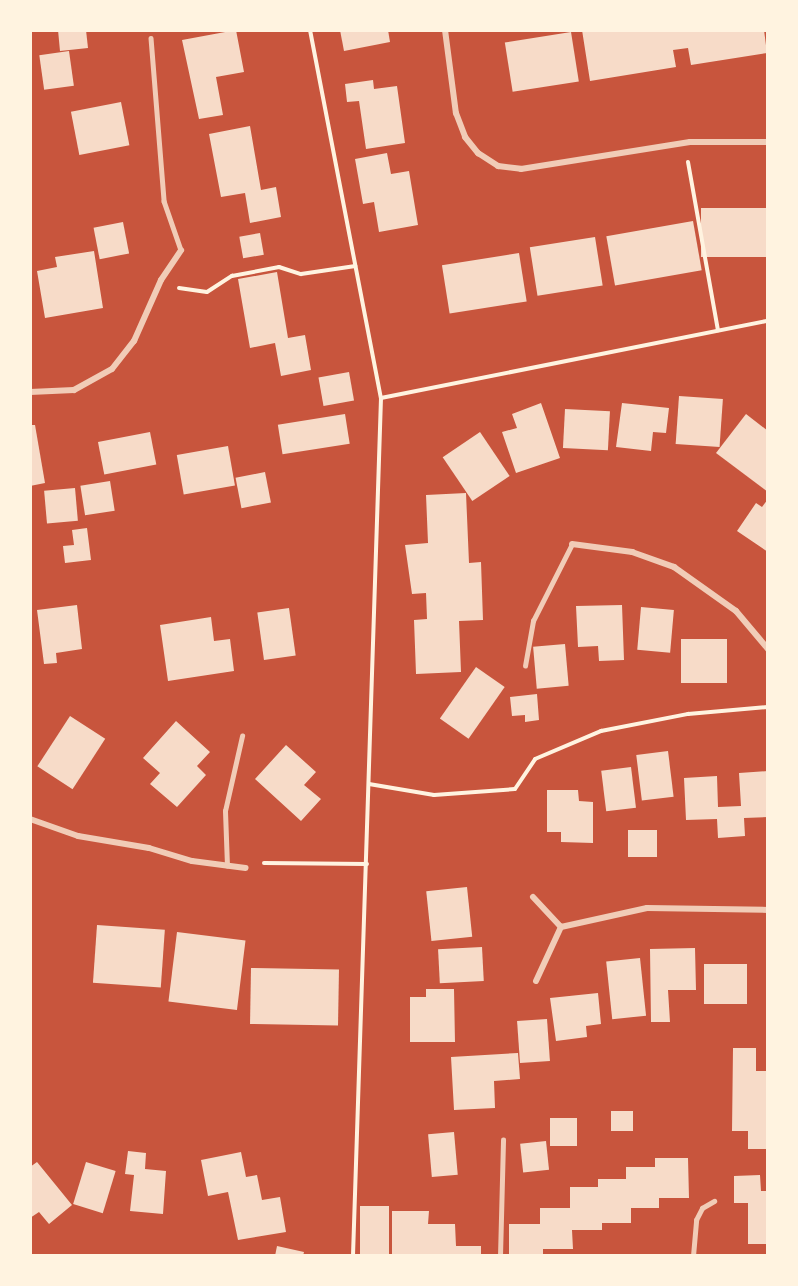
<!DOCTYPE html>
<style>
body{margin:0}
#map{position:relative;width:798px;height:1286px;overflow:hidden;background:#c8553d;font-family:"PT Sans Narrow",sans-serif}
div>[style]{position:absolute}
.building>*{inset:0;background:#f7dbc8;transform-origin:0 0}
.path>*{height:4px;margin:-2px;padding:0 2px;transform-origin:2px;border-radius:2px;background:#fff3e0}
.service>*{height:4.5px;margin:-2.25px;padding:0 2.25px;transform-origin:2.25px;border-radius:2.25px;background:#f1ccb7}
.minor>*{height:6px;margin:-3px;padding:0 3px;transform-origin:3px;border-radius:3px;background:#f1ccb7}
span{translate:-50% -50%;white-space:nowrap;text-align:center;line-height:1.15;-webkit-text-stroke:5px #fff3e0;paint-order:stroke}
.frame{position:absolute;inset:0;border:32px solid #fff3e0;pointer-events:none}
</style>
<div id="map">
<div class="building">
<div style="clip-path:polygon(58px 30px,86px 30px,88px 48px,60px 51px)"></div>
<div style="clip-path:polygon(236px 30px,244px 72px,216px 77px,223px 115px,199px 119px,182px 40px)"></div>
<div style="clip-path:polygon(340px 30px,388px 30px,390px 42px,344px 51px)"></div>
<div style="clip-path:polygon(582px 30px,764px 30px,767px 53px,691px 65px,688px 48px,673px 50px,676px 67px,590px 81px)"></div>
<div style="left:571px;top:32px;width:50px;height:67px;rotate:81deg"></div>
<div style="left:69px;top:51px;width:35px;height:30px;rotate:82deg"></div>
<div style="clip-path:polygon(373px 80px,374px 89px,397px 86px,405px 143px,366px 149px,359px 101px,347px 102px,345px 84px)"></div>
<div style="left:121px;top:102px;width:44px;height:51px;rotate:79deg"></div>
<div style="clip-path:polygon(250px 126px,261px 190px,276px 187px,281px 217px,250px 223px,245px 193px,221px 197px,209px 134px)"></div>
<div style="clip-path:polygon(387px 153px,391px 174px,409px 171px,418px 225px,379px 232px,374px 202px,363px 204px,355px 159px)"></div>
<div style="left:768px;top:208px;width:49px;height:67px;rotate:90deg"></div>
<div style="left:693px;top:221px;width:50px;height:88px;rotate:80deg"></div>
<div style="left:123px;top:222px;width:32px;height:30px;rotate:79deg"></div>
<div style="left:260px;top:233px;width:22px;height:21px;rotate:80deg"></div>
<div style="left:595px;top:237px;width:49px;height:66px;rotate:81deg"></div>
<div style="clip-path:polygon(94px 251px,103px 308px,45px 318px,37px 271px,57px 267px,55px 257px)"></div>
<div style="left:519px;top:253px;width:49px;height:78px;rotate:81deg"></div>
<div style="clip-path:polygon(277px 272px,288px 338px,305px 335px,311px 370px,281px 376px,275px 343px,250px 348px,238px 279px)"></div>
<div style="left:349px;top:372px;width:29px;height:31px;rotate:80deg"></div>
<div style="left:679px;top:396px;width:44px;height:48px;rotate:4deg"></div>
<div style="clip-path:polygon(541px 403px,560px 458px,516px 473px,502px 432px,517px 428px,512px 414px)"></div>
<div style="clip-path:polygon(622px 403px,669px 408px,666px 433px,653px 432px,651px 451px,616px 447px)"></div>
<div style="left:565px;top:409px;width:45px;height:39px;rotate:3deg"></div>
<div style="left:345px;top:414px;width:30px;height:68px;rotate:81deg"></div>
<div style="clip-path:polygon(746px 414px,768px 431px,768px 492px,716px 453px)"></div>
<div style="clip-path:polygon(30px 425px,35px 425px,45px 483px,30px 486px)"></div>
<div style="left:150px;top:432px;width:33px;height:53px;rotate:79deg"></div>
<div style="left:480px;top:432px;width:53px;height:45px;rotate:56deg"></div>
<div style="left:228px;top:446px;width:40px;height:52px;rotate:80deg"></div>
<div style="left:265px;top:472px;width:31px;height:30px;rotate:79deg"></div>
<div style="left:110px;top:481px;width:30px;height:30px;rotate:81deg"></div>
<div style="left:75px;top:488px;width:33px;height:31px;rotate:85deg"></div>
<div style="clip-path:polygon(466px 493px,469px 563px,481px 562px,483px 620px,459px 621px,461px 672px,416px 674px,414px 620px,427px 619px,426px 593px,412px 594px,405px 545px,428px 543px,426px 495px)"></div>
<div style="clip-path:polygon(768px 499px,768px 552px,737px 531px,756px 503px,762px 507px)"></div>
<div style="clip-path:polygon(87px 528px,91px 560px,65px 563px,63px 546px,74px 545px,72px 530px)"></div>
<div style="clip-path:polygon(77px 605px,82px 649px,56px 653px,57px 663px,44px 664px,37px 610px)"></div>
<div style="clip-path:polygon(622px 605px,624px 660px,599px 661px,598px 646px,578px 647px,576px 606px)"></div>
<div style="left:641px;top:607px;width:33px;height:43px;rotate:5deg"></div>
<div style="left:289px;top:608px;width:48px;height:32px;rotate:82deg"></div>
<div style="clip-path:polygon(211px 617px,214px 641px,230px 639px,234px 671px,168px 681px,160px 625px)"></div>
<div style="left:681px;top:639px;width:46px;height:44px"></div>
<div style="left:565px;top:644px;width:42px;height:32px;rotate:85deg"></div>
<div style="left:476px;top:667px;width:35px;height:63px;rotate:35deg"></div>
<div style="clip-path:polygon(537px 694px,539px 720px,525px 722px,525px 715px,512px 716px,510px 697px)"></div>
<div style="left:70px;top:716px;width:42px;height:60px;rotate:33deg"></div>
<div style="clip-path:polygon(176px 721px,210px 752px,197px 766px,206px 775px,177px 807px,150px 784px,160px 773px,143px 758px)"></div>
<div style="clip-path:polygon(286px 745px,316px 772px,304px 785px,321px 799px,301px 821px,255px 779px)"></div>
<div style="left:668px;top:751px;width:46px;height:32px;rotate:83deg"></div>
<div style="left:631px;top:767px;width:41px;height:30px;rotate:83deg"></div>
<div style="clip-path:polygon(768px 771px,768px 817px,744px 818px,745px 836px,718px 838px,717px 819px,686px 820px,684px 778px,717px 776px,718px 807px,741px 806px,739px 773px)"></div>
<div style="clip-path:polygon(547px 790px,578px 790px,579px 801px,593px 802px,593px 843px,561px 842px,561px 832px,547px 832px)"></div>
<div style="left:628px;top:830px;width:29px;height:27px"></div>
<div style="left:467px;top:887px;width:50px;height:41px;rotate:84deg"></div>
<div style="left:97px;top:925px;width:68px;height:58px;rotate:4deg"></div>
<div style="left:177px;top:932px;width:69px;height:70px;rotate:7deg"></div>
<div style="left:482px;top:947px;width:34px;height:44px;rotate:87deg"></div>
<div style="clip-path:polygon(695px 948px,696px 990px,668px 990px,670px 1022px,651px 1022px,650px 949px)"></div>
<div style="left:640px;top:958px;width:58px;height:34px;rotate:84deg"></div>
<div style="left:704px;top:964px;width:43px;height:40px"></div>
<div style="left:251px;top:968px;width:88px;height:56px;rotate:1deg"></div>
<div style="clip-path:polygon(426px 989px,454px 989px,455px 1042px,410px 1042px,410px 997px,426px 997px)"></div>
<div style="clip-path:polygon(598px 993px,601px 1024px,586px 1026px,587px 1037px,556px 1041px,550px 998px)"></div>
<div style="left:547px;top:1019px;width:42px;height:30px;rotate:86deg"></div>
<div style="clip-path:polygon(733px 1048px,756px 1048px,756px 1071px,768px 1071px,768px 1149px,748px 1149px,748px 1131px,732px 1131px)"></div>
<div style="clip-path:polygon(518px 1053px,520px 1079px,494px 1081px,495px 1108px,454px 1110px,451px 1057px)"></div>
<div style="left:611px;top:1111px;width:22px;height:20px"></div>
<div style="left:550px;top:1118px;width:27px;height:28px"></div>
<div style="left:454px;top:1132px;width:43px;height:26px;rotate:85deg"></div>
<div style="left:546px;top:1141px;width:29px;height:26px;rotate:84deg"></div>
<div style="clip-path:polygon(128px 1151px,146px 1153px,145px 1169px,166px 1171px,163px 1214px,130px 1211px,134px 1175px,125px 1174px)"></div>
<div style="clip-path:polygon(241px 1152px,246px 1177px,257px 1175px,262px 1200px,280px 1197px,286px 1232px,238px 1240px,228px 1192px,208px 1196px,201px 1160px)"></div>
<div style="clip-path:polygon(655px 1158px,688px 1158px,689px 1198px,659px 1198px,659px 1208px,631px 1208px,631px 1223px,602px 1223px,602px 1230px,572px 1230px,573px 1249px,543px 1249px,543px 1256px,509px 1256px,509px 1224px,540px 1224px,540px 1208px,570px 1208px,570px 1187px,598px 1187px,598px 1179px,626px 1179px,626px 1167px,655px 1167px)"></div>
<div style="clip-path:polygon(37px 1162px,72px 1205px,49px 1224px,39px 1212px,30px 1218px,30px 1167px)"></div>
<div style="left:86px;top:1162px;width:31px;height:44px;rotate:17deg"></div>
<div style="clip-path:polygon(760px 1175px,761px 1191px,768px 1191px,768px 1244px,748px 1244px,748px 1203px,734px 1203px,734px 1176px)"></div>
<div style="left:360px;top:1206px;width:29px;height:50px"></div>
<div style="clip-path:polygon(392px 1211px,429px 1211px,428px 1224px,455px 1224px,456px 1246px,481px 1246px,481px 1256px,392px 1256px)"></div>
<div style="clip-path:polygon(277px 1246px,304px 1252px,303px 1256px,275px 1256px)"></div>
</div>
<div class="path">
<div style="left:310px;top:30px;width:375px;rotate:79.1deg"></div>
<div style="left:381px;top:398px;width:858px;rotate:91.87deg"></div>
<div style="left:688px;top:162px;width:171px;rotate:79.9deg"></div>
<div style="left:179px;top:288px;width:28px;rotate:8deg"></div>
<div style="left:207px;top:292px;width:30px;rotate:-33deg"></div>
<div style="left:232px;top:276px;width:48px;rotate:-10.8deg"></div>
<div style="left:279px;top:267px;width:23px;rotate:18deg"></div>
<div style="left:301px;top:274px;width:55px;rotate:-8.4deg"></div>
<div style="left:381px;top:398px;width:395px;rotate:-11.3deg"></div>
<div style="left:369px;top:784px;width:66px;rotate:9.6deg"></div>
<div style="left:434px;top:795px;width:81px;rotate:-4.2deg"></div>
<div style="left:515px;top:789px;width:36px;rotate:-56deg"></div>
<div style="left:535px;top:759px;width:72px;rotate:-23deg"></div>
<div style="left:601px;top:731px;width:89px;rotate:-11.1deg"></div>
<div style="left:688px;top:714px;width:80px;rotate:-5deg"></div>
<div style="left:264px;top:863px;width:103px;rotate:0.6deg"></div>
</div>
<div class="service">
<div style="left:151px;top:38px;width:164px;rotate:85.4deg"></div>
<div style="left:164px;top:201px;width:52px;rotate:70.9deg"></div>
<div style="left:525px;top:666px;width:46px;rotate:-79.9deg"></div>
<div style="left:533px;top:621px;width:86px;rotate:-63.1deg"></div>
<div style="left:227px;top:866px;width:55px;rotate:-92.1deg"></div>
<div style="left:225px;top:811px;width:77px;rotate:-77.2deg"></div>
<div style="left:500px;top:1256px;width:116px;rotate:-88.5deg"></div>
<div style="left:693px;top:1256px;width:36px;rotate:-85deg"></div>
<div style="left:696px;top:1220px;width:13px;rotate:-63deg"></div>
<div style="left:702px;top:1208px;width:14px;rotate:-30deg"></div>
</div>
<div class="minor">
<div style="left:445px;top:30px;width:84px;rotate:82.5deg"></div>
<div style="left:456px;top:113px;width:26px;rotate:69deg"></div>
<div style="left:465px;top:137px;width:21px;rotate:51deg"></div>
<div style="left:478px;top:153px;width:24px;rotate:33deg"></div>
<div style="left:498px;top:166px;width:23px;rotate:7deg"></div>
<div style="left:521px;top:169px;width:171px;rotate:-9.1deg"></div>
<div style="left:690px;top:142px;width:78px"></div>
<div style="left:30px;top:392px;width:44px;rotate:-2.6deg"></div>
<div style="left:74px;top:390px;width:43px;rotate:-28.9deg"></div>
<div style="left:112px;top:369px;width:36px;rotate:-52deg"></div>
<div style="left:134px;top:341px;width:67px;rotate:-66.1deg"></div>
<div style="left:161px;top:280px;width:36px;rotate:-56deg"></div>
<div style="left:572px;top:544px;width:61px;rotate:7.6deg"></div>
<div style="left:632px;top:552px;width:45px;rotate:19.7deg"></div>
<div style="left:674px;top:567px;width:76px;rotate:35.4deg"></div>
<div style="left:736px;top:611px;width:50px;rotate:49.9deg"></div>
<div style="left:30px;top:819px;width:51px;rotate:19.5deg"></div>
<div style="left:78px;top:836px;width:72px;rotate:9.6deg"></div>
<div style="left:149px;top:848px;width:45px;rotate:16.8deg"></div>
<div style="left:192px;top:861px;width:54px;rotate:7.4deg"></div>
<div style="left:533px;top:897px;width:41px;rotate:47deg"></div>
<div style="left:536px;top:981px;width:60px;rotate:-65.2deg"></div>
<div style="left:561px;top:927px;width:88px;rotate:-12.5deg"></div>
<div style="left:647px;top:908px;width:121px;rotate:0.9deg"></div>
</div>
<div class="frame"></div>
</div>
